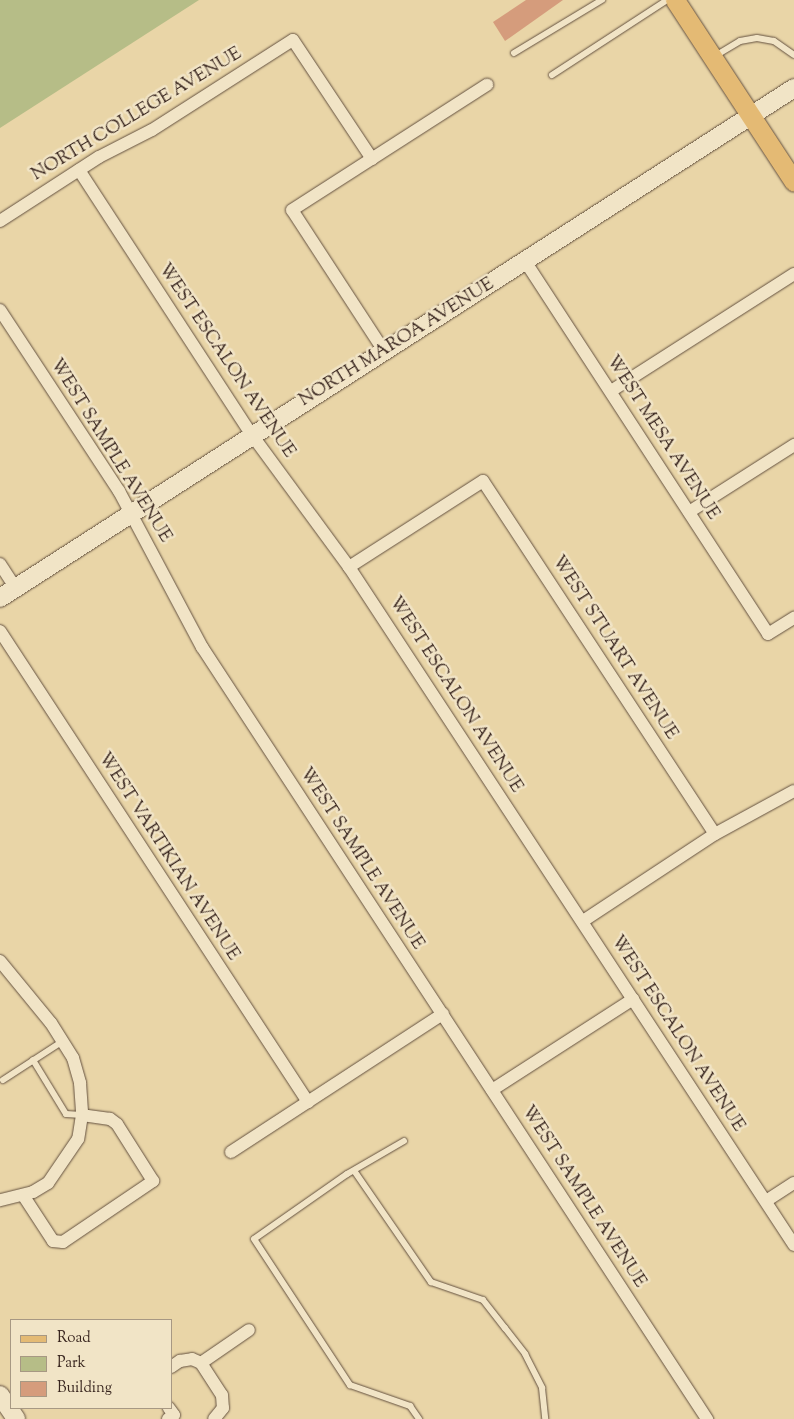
<!DOCTYPE html>
<style>
body{margin:0}
#map{position:relative;width:794px;height:1419px;overflow:hidden;background:#e9d5a7;font-family:"Sorts Mill Goudy",serif}
div>[style]{position:absolute}
.green>*{inset:0;background:#b6bd87}
.building>*{inset:0;background:#d59c7c}
.roads{filter:drop-shadow(0 0 1px #645140) drop-shadow(0 0 1px #645140)}
.lane>*{height:6px;margin:-3px;padding:0 3px;transform-origin:3px;border-radius:3px;background:#f1e4c6}
.street>*{height:12px;margin:-6px;padding:0 6px;transform-origin:6px;border-radius:6px;background:#f1e4c6}
.secondary>*{height:18px;margin:-9px;padding:0 9px;transform-origin:9px;border-radius:9px;background:#f1e4c6}
.primary>*{height:19px;margin:-9.5px;padding:0 9.5px;transform-origin:9.5px;border-radius:9.5px;background:#e4ba74}
span{translate:-50% -50%;white-space:nowrap;text-align:center;line-height:1.15;-webkit-text-stroke:5px #f1e4c6;paint-order:stroke}
.street-label{font-size:18px;color:#38251e}
.legend{position:absolute;left:10px;top:1319px;width:162px;height:90px;box-sizing:border-box;background:#f1e4c6;border:1px solid #a79883;margin:0;padding:6px 9px;list-style:none;font-size:15px;color:#38251e}
.legend li{display:flex;align-items:center;gap:10px;height:25px}
.legend b{width:25px;border:1px solid #a79883}
</style>
<div id="map">
<div class="green">
<div style="clip-path:polygon(0 0,199px 0,0 128px)"></div>
</div>
<div class="building">
<div style="clip-path:polygon(526px 0,563px 0,505px 41px,493px 22px)"></div>
</div>
<div class="roads">
<div class="lane">
<div style="left:514px;top:53px;width:103px;rotate:-31.1deg"></div>
<div style="left:715px;top:56px;width:29px;rotate:-31deg"></div>
<div style="left:740px;top:41px;width:17px;rotate:-10deg"></div>
<div style="left:757px;top:38px;width:17px;rotate:10deg"></div>
<div style="left:774px;top:41px;width:24px;rotate:35deg"></div>
<div style="left:552px;top:75px;width:137px;rotate:-33.1deg"></div>
<div style="left:33px;top:1060px;width:63px;rotate:58.6deg"></div>
<div style="left:66px;top:1114px;width:16px;rotate:4deg"></div>
<div style="left:3px;top:1080px;width:72px;rotate:-33deg"></div>
<div style="left:404px;top:1141px;width:66px;rotate:149.9deg"></div>
<div style="left:347px;top:1174px;width:113px;rotate:145deg"></div>
<div style="left:254px;top:1239px;width:175px;rotate:56.7deg"></div>
<div style="left:350px;top:1385px;width:64px;rotate:19.3deg"></div>
<div style="left:410px;top:1406px;width:16px;rotate:55deg"></div>
<div style="left:355px;top:1172px;width:134px;rotate:55.4deg"></div>
<div style="left:431px;top:1282px;width:55px;rotate:19.1deg"></div>
<div style="left:483px;top:1300px;width:36px;rotate:52deg"></div>
<div style="left:505px;top:1328px;width:33px;rotate:52deg"></div>
<div style="left:525px;top:1354px;width:38px;rotate:63deg"></div>
<div style="left:542px;top:1388px;width:31px;rotate:84deg"></div>
</div>
<div class="street">
<div style="left:79px;top:170px;width:316px;rotate:56.9deg"></div>
<div style="left:252px;top:435px;width:164px;rotate:53.7deg"></div>
<div style="left:349px;top:567px;width:811px;rotate:56.72deg"></div>
<div style="left:0;top:221px;width:118px;rotate:-32.9deg"></div>
<div style="left:99px;top:157px;width:59px;rotate:-27deg"></div>
<div style="left:152px;top:130px;width:167px;rotate:-32.6deg"></div>
<div style="left:293px;top:40px;width:143px;rotate:56.4deg"></div>
<div style="left:525px;top:261px;width:445px;rotate:56.9deg"></div>
<div style="left:768px;top:634px;width:31px;rotate:-32deg"></div>
<div style="left:0;top:310px;width:217px;rotate:56.7deg"></div>
<div style="left:119px;top:491px;width:177px;rotate:62deg"></div>
<div style="left:202px;top:647px;width:923px;rotate:56.81deg"></div>
<div style="left:384px;top:351px;width:168px;rotate:-123.1deg"></div>
<div style="left:292px;top:210px;width:232px;rotate:-32.7deg"></div>
<div style="left:611px;top:391px;width:217px;rotate:-32.6deg"></div>
<div style="left:689px;top:512px;width:125px;rotate:-32.5deg"></div>
<div style="left:0;top:564px;width:27px;rotate:57deg"></div>
<div style="left:349px;top:567px;width:159px;rotate:-32.7deg"></div>
<div style="left:483px;top:481px;width:422px;rotate:56.7deg"></div>
<div style="left:0;top:631px;width:563px;rotate:56.82deg"></div>
<div style="left:583px;top:921px;width:158px;rotate:-33.4deg"></div>
<div style="left:715px;top:834px;width:90px;rotate:-28.6deg"></div>
<div style="left:0;top:961px;width:80px;rotate:50.6deg"></div>
<div style="left:51px;top:1023px;width:41px;rotate:57.8deg"></div>
<div style="left:73px;top:1058px;width:26px;rotate:74deg"></div>
<div style="left:80px;top:1083px;width:32px;rotate:86deg"></div>
<div style="left:82px;top:1115px;width:24px;rotate:99deg"></div>
<div style="left:78px;top:1139px;width:53px;rotate:124.3deg"></div>
<div style="left:48px;top:1183px;width:17px;rotate:149deg"></div>
<div style="left:33px;top:1192px;width:34px;rotate:166deg"></div>
<div style="left:492px;top:1090px;width:168px;rotate:-32.8deg"></div>
<div style="left:231px;top:1152px;width:253px;rotate:-33.1deg"></div>
<div style="left:23px;top:1195px;width:55px;rotate:56.9deg"></div>
<div style="left:53px;top:1241px;width:10px;rotate:6deg"></div>
<div style="left:63px;top:1242px;width:109px;rotate:-34.1deg"></div>
<div style="left:153px;top:1181px;width:67px;rotate:-122.3deg"></div>
<div style="left:117px;top:1124px;width:9px;rotate:-144deg"></div>
<div style="left:110px;top:1119px;width:28px;rotate:-172deg"></div>
<div style="left:766px;top:1201px;width:33px;rotate:-33deg"></div>
<div style="left:201px;top:1363px;width:58px;rotate:-34.5deg"></div>
<div style="left:171px;top:1367px;width:11px;rotate:-34deg"></div>
<div style="left:180px;top:1361px;width:12px;rotate:-9deg"></div>
<div style="left:192px;top:1359px;width:10px;rotate:24deg"></div>
<div style="left:201px;top:1363px;width:38px;rotate:57deg"></div>
<div style="left:222px;top:1395px;width:13px;rotate:86deg"></div>
<div style="left:223px;top:1408px;width:14px;rotate:129deg"></div>
<div style="left:168px;top:1419px;width:7px;rotate:-34deg"></div>
<div style="left:174px;top:1415px;width:9px;rotate:-126deg"></div>
</div>
<div class="secondary">
<div style="left:0;top:598px;width:944px;rotate:-32.71deg"></div>
<div style="left:0;top:1395px;width:29px;rotate:56deg"></div>
</div>
<div class="primary">
<div style="left:675px;top:0;width:217px;rotate:56.8deg"></div>
</div>
</div>
<div class="street-label">
<span style="left:137px;top:115px;rotate:-31deg">NORTH COLLEGE AVENUE</span>
<span style="left:397px;top:343px;rotate:-32deg">NORTH MAROA AVENUE</span>
<span style="left:226px;top:361px;rotate:56deg">WEST ESCALON AVENUE</span>
<span style="left:662px;top:438px;rotate:57deg">WEST MESA AVENUE</span>
<span style="left:110px;top:451px;rotate:58deg">WEST SAMPLE AVENUE</span>
<span style="left:614px;top:648px;rotate:57deg">WEST STUART AVENUE</span>
<span style="left:455px;top:695px;rotate:57deg">WEST ESCALON AVENUE</span>
<span style="left:168px;top:857px;rotate:57deg">WEST VARTIKIAN AVENUE</span>
<span style="left:361px;top:859px;rotate:57deg">WEST SAMPLE AVENUE</span>
<span style="left:677px;top:1034px;rotate:57deg">WEST ESCALON AVENUE</span>
<span style="left:583px;top:1197px;rotate:57deg">WEST SAMPLE AVENUE</span>
</div>
<ul class="legend">
<li><b style="height:6px;background:#e4ba74"></b>Road</li>
<li><b style="height:14px;background:#b6bd87"></b>Park</li>
<li><b style="height:14px;background:#d59c7c"></b>Building</li>
</ul>
</div>
